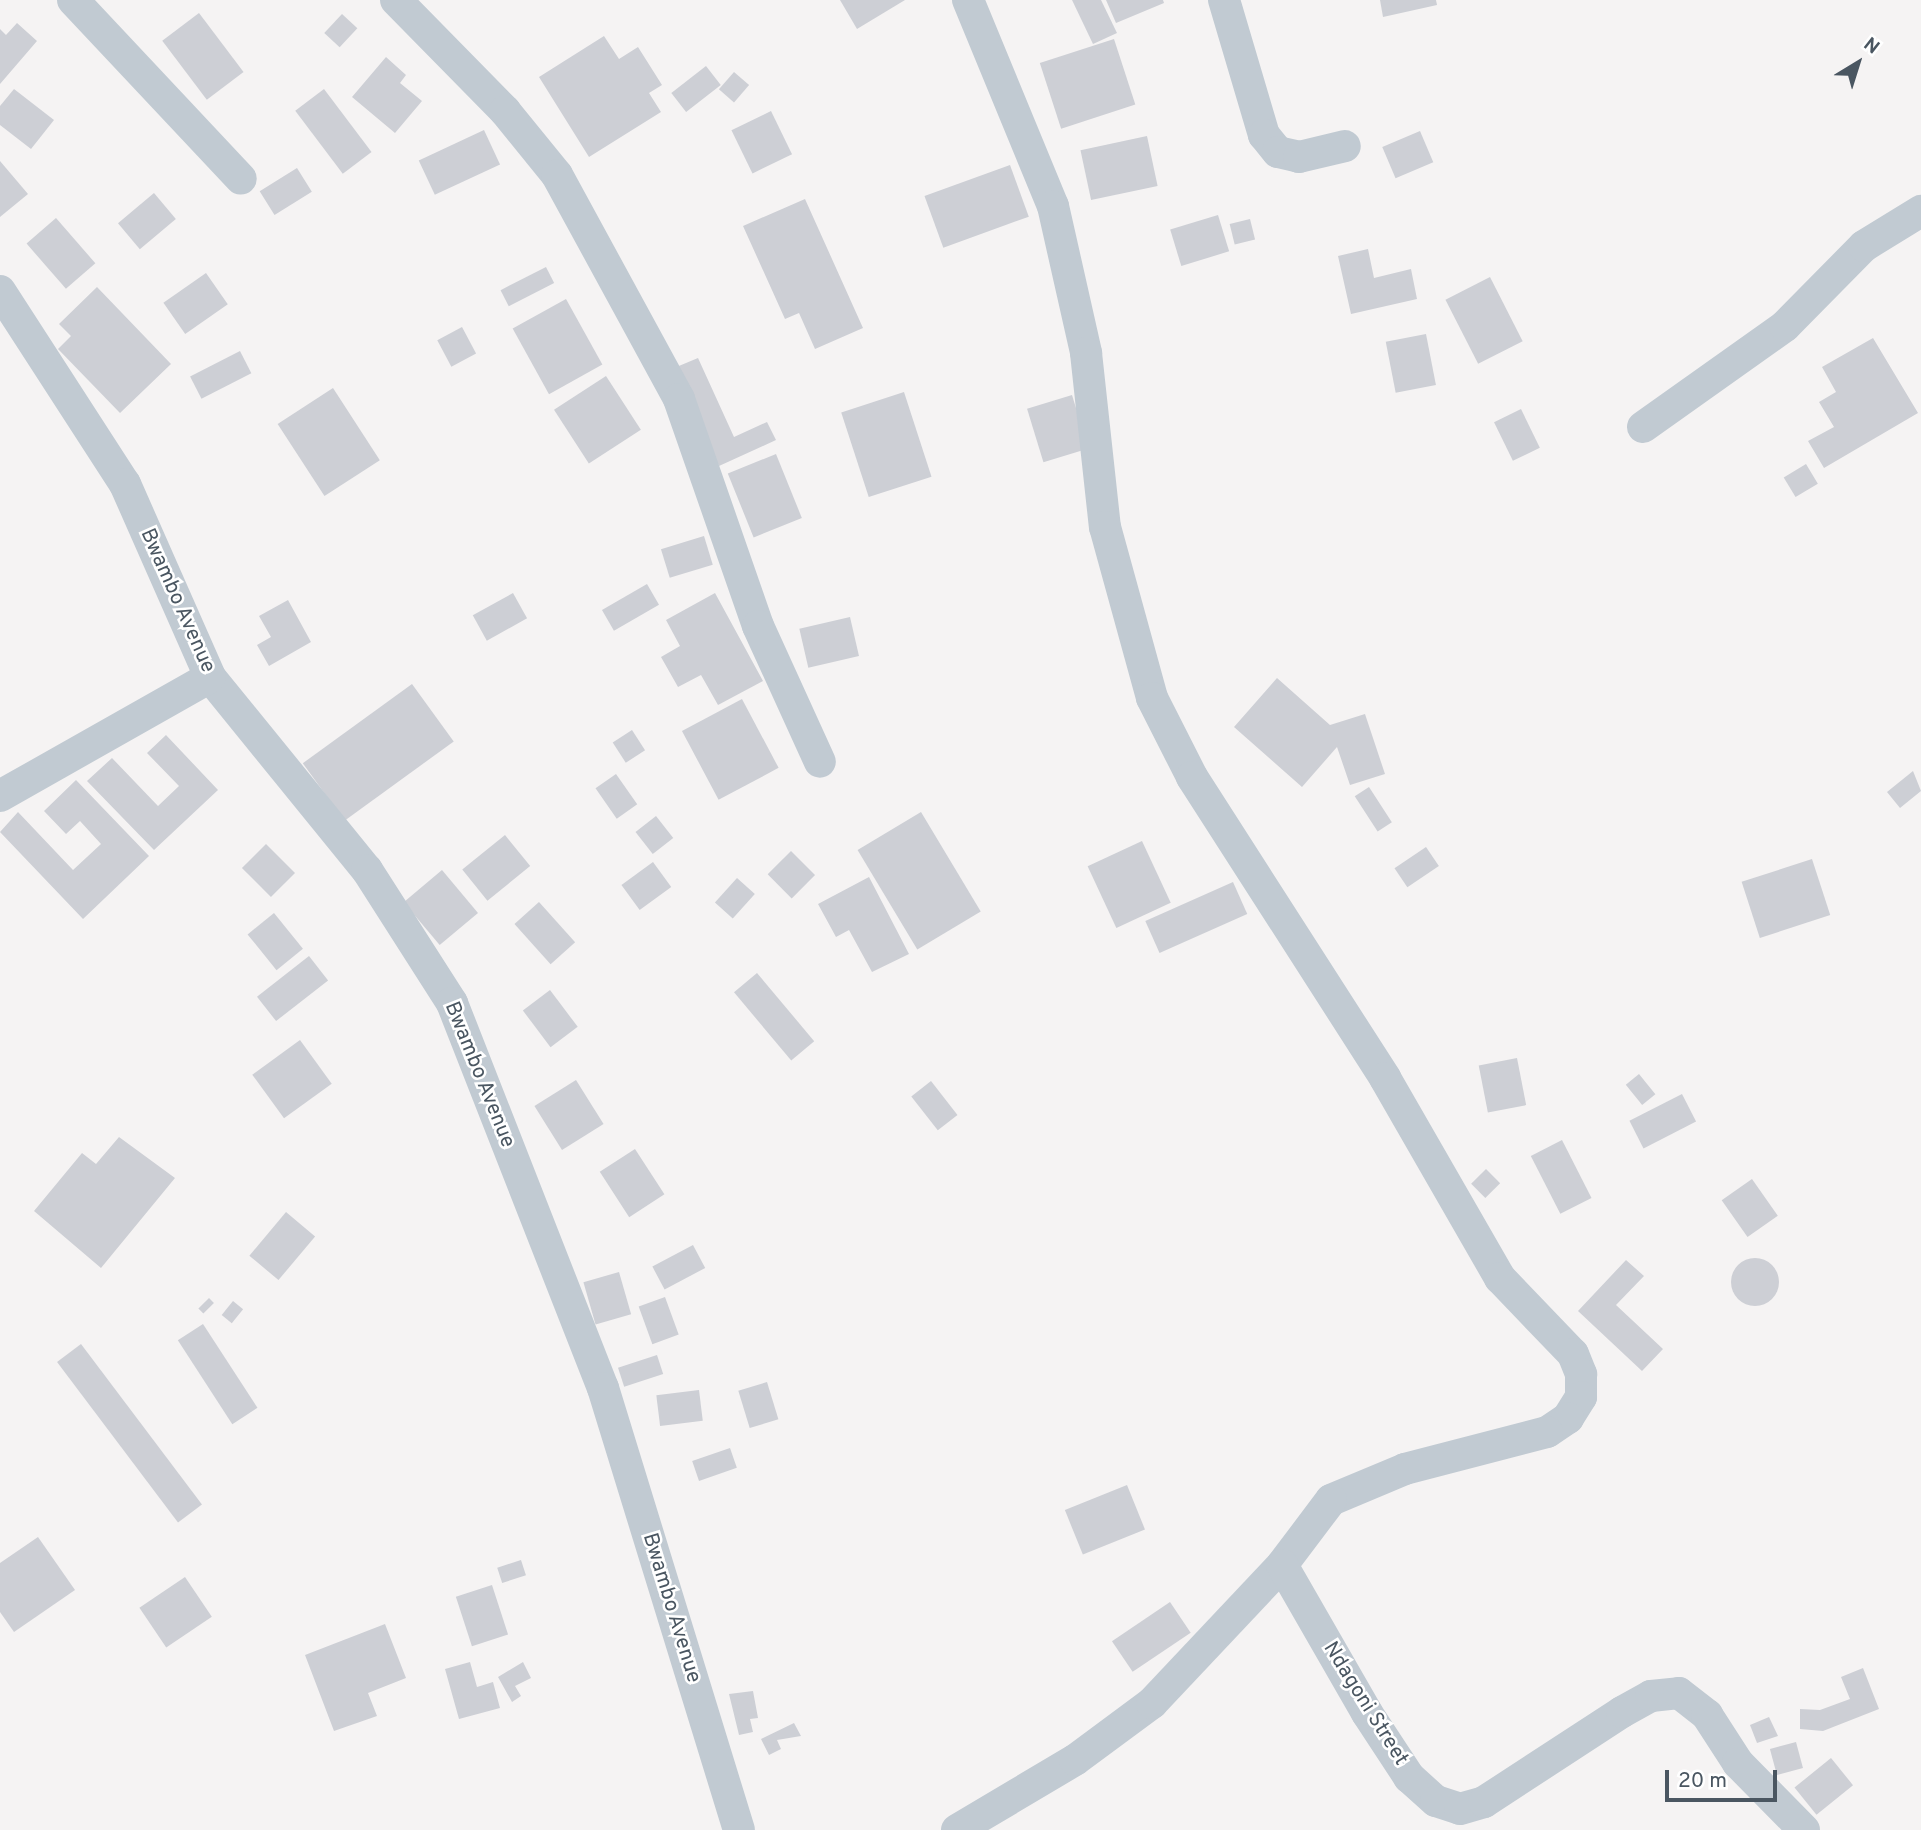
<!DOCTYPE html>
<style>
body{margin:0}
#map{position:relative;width:1921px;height:1830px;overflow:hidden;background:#f5f3f3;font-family:Overpass,sans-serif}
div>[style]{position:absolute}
.building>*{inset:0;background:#cdcfd5;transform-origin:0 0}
.round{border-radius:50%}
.minor>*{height:32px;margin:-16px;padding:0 16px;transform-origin:16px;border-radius:16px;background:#c1cad2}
span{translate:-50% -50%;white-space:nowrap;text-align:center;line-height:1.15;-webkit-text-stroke:5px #fff;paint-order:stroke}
.street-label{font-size:21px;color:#4a5661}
.north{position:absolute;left:1823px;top:28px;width:70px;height:70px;-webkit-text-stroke:5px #fff;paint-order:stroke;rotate:38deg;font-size:19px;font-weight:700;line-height:28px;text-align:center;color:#4a5661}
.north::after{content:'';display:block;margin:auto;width:24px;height:32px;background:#4a5661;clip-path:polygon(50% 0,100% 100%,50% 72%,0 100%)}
.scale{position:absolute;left:1665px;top:1770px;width:112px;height:32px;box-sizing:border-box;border:4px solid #4a5661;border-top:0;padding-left:9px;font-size:21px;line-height:24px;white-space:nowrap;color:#4a5661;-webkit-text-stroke:5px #fff;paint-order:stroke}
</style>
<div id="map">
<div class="building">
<div style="clip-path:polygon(840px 0,905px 0,857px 29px)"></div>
<div style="clip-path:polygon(1072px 0,1101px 0,1117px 33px,1093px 44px)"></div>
<div style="clip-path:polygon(1106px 0,1163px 0,1164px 3px,1116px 23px)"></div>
<div style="clip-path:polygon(1380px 0,1436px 0,1437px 5px,1383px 17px)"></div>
<div style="left:199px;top:13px;width:74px;height:46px;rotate:53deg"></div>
<div style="left:342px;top:14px;width:21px;height:26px;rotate:43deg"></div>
<div style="clip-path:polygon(17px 23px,37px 41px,0 84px,0 29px,6px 35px)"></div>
<div style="clip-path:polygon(604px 36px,619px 59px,638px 47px,662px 85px,649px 93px,661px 112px,589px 157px,539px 77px)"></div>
<div style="left:1114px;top:39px;width:69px;height:78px;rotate:72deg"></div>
<div style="clip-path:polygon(386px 57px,406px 75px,400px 83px,422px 101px,395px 133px,352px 97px)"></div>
<div style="left:706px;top:66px;width:24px;height:44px;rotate:52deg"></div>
<div style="left:734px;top:72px;width:20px;height:23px;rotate:41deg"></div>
<div style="clip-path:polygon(14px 89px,54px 120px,31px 149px,0 125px,0 106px)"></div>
<div style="left:324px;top:89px;width:79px;height:36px;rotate:53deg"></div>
<div style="left:771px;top:111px;width:48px;height:44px;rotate:64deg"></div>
<div style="left:484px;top:130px;width:38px;height:72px;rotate:65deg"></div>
<div style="left:1420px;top:131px;width:34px;height:41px;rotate:67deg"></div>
<div style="left:1147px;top:136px;width:51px;height:68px;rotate:78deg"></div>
<div style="clip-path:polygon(0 161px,28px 194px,0 217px)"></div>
<div style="left:1010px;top:165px;width:55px;height:91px;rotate:70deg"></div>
<div style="left:297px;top:168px;width:28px;height:44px;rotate:58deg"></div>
<div style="left:154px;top:193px;width:34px;height:47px;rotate:50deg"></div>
<div style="clip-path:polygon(805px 199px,863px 328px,815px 349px,799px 313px,785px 319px,743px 226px)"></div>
<div style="left:1218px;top:215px;width:38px;height:50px;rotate:73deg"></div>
<div style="left:56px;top:218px;width:60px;height:39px;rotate:49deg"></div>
<div style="left:1250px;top:219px;width:21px;height:21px;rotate:76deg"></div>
<div style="clip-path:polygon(1368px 249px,1374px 278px,1411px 269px,1417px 299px,1351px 314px,1338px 256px)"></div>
<div style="left:546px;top:267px;width:18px;height:51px;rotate:63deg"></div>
<div style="left:206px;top:273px;width:38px;height:52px;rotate:55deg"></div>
<div style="left:1490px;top:277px;width:72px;height:50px;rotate:63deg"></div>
<div style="clip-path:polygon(97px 287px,171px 364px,120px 413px,58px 349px,71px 336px,59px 324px)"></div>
<div style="left:566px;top:299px;width:75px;height:61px;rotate:61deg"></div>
<div style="left:462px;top:327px;width:30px;height:28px;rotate:62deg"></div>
<div style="left:1426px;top:334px;width:52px;height:41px;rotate:79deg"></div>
<div style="clip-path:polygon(1873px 338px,1918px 413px,1824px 468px,1808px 441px,1834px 427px,1819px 402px,1836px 392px,1822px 367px)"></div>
<div style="left:240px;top:351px;width:25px;height:56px;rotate:63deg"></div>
<div style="clip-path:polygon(698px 358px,734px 437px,767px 422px,776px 440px,719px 466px,674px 368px)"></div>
<div style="left:606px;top:376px;width:64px;height:62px;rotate:57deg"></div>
<div style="left:333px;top:388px;width:86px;height:66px;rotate:57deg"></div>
<div style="left:904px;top:392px;width:89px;height:66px;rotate:72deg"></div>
<div style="left:1072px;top:395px;width:56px;height:47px;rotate:73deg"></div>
<div style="left:1521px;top:409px;width:43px;height:30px;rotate:64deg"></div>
<div style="left:776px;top:454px;width:69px;height:52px;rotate:68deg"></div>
<div style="left:1806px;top:464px;width:23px;height:26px;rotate:59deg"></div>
<div style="left:704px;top:536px;width:30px;height:45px;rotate:73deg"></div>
<div style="left:647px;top:584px;width:24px;height:52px;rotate:60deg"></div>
<div style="left:513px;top:593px;width:29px;height:46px;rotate:61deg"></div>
<div style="clip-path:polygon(715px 593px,763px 681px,718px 705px,701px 675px,678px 687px,661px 657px,680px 646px,666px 620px)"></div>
<div style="clip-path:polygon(288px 600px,311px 642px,269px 666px,257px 645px,271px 637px,259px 616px)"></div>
<div style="left:850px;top:617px;width:40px;height:52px;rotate:77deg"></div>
<div style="clip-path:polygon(1277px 678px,1330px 725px,1365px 714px,1385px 774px,1350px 785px,1337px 747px,1302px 787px,1234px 727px)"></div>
<div style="left:412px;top:684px;width:71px;height:135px;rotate:54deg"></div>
<div style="left:742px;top:699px;width:78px;height:68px;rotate:62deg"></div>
<div style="left:632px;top:730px;width:24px;height:23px;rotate:57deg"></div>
<div style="clip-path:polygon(166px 735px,218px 790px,154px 850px,87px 781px,112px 758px,158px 806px,179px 786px,147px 753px)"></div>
<div style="clip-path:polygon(1913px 771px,1921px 791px,1900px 808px,1887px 792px)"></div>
<div style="left:616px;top:774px;width:37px;height:25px;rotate:55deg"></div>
<div style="clip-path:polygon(76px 780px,149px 856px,83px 919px,0 832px,18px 812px,73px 870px,101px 844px,80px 821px,66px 834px,44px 811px)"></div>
<div style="left:1369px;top:787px;width:42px;height:17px;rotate:57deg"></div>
<div style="left:921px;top:812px;width:116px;height:74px;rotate:59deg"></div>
<div style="left:656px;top:816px;width:28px;height:26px;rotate:52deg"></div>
<div style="left:505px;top:835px;width:40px;height:55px;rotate:51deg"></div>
<div style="left:1142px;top:841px;width:68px;height:60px;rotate:65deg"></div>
<div style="left:266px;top:844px;width:41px;height:34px;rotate:45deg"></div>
<div style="left:1426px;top:847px;width:23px;height:38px;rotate:56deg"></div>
<div style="left:791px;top:851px;width:34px;height:33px;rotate:45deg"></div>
<div style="left:1812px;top:859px;width:59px;height:74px;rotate:72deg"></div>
<div style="left:653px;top:862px;width:31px;height:39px;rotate:54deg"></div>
<div style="left:442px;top:870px;width:56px;height:50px;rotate:50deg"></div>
<div style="clip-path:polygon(869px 877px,909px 954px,872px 972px,849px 930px,836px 937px,818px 904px)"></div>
<div style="left:737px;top:878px;width:24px;height:33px;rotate:42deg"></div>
<div style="left:1233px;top:882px;width:35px;height:96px;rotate:66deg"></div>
<div style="left:539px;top:902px;width:54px;height:33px;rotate:48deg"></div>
<div style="left:274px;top:913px;width:46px;height:34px;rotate:51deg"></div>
<div style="left:309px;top:956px;width:31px;height:66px;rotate:52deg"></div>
<div style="left:757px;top:973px;width:89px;height:30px;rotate:50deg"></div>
<div style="left:550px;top:990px;width:46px;height:34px;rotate:53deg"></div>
<div style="left:300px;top:1040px;width:54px;height:59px;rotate:54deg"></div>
<div style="left:1517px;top:1058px;width:48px;height:39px;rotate:79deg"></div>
<div style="left:1639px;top:1074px;width:26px;height:17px;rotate:51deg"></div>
<div style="left:576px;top:1080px;width:52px;height:49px;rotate:58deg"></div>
<div style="left:931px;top:1081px;width:43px;height:25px;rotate:52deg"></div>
<div style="left:1682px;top:1094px;width:31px;height:59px;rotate:63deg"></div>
<div style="clip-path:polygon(119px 1137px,175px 1178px,101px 1268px,34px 1211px,82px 1153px,96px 1164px)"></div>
<div style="left:1562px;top:1140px;width:65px;height:35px;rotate:63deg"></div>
<div style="left:635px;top:1149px;width:54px;height:42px;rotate:57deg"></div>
<div style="left:1486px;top:1169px;width:20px;height:21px;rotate:45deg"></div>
<div style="left:1752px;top:1179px;width:45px;height:37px;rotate:55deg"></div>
<div style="left:286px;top:1212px;width:38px;height:57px;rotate:40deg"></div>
<div style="left:693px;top:1245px;width:26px;height:46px;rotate:62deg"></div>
<div class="round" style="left:1731px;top:1258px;width:48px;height:48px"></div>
<div style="clip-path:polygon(1626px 1260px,1644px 1276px,1616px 1305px,1663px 1349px,1642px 1371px,1578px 1311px)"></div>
<div style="left:619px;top:1272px;width:44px;height:37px;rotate:74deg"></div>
<div style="left:665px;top:1297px;width:40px;height:28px;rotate:70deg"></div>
<div style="left:209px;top:1298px;width:7px;height:15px;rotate:45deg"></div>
<div style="left:233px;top:1301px;width:13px;height:18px;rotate:39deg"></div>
<div style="left:203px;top:1324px;width:100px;height:30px;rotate:57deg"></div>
<div style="left:81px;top:1344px;width:201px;height:30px;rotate:53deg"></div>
<div style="left:657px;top:1355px;width:20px;height:41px;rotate:72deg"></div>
<div style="left:767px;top:1382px;width:39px;height:30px;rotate:73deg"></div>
<div style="left:699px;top:1390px;width:31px;height:43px;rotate:83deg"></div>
<div style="left:730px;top:1448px;width:21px;height:40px;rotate:71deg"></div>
<div style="left:1127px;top:1485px;width:48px;height:67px;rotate:68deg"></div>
<div style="clip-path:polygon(38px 1537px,75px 1590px,14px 1632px,0 1612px,0 1563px)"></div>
<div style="left:521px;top:1560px;width:16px;height:25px;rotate:72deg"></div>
<div style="left:185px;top:1577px;width:48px;height:55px;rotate:56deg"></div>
<div style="left:492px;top:1585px;width:52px;height:38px;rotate:72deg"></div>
<div style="left:1170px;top:1602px;width:37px;height:70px;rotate:56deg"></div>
<div style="clip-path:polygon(385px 1624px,406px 1678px,368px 1693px,377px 1716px,334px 1731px,305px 1655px)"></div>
<div style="clip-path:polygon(470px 1662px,477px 1687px,493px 1682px,500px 1708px,459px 1719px,445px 1669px)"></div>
<div style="clip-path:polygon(523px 1662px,531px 1678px,515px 1686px,521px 1696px,512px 1702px,498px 1677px)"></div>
<div style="clip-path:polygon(1863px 1668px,1879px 1709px,1823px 1731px,1800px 1729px,1800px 1709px,1820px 1710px,1850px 1699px,1841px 1677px)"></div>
<div style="clip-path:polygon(753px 1691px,758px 1718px,750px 1719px,753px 1732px,739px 1735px,729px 1694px)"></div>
<div style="clip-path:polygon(1769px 1717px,1778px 1736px,1757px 1743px,1750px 1725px)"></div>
<div style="clip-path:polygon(794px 1723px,801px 1736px,777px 1740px,781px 1749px,769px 1755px,761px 1739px)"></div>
<div style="left:1796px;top:1742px;width:27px;height:27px;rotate:75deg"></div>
<div style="left:1831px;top:1758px;width:35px;height:47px;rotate:51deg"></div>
</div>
<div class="minor">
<div style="left:73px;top:0;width:245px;rotate:46.8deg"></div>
<div style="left:396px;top:0;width:156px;rotate:45.5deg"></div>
<div style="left:505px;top:111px;width:82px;rotate:50.9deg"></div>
<div style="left:557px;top:175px;width:255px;rotate:61.4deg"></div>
<div style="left:679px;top:399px;width:240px;rotate:70.8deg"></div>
<div style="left:758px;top:626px;width:149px;rotate:65.5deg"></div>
<div style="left:968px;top:0;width:223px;rotate:67.6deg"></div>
<div style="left:1053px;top:206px;width:151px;rotate:77.3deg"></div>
<div style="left:1086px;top:353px;width:175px;rotate:83.8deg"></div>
<div style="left:1105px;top:527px;width:177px;rotate:74.6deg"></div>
<div style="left:1152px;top:698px;width:89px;rotate:63.1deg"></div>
<div style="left:1192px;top:777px;width:358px;rotate:57.3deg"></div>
<div style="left:1385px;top:1078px;width:231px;rotate:60.1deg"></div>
<div style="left:1500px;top:1278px;width:105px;rotate:46.2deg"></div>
<div style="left:1573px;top:1354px;width:22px;rotate:68deg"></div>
<div style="left:1581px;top:1374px;width:23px;rotate:90deg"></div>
<div style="left:1581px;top:1397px;width:25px;rotate:122deg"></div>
<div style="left:1568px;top:1418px;width:25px;rotate:146deg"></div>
<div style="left:1547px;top:1432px;width:147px;rotate:165.4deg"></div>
<div style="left:1405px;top:1469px;width:80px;rotate:157.3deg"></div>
<div style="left:1331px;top:1500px;width:81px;rotate:127deg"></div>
<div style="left:1224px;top:0;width:141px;rotate:73.5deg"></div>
<div style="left:1264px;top:135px;width:22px;rotate:51deg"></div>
<div style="left:1278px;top:152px;width:22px;rotate:13deg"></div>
<div style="left:1299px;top:157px;width:47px;rotate:-13.4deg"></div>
<div style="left:0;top:291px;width:230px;rotate:57.1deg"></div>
<div style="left:125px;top:484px;width:211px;rotate:66.2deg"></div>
<div style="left:210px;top:677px;width:249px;rotate:50.9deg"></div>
<div style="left:367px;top:870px;width:158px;rotate:57.4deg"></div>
<div style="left:452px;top:1003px;width:414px;rotate:68.6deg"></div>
<div style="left:603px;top:1388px;width:462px;rotate:72.9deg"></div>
<div style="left:1643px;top:427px;width:174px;rotate:-35.4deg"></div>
<div style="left:1785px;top:326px;width:112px;rotate:-45.4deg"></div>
<div style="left:1864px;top:246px;width:67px;rotate:-31.6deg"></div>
<div style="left:0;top:796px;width:241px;rotate:-29.5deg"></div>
<div style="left:957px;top:1830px;width:137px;rotate:-30.7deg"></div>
<div style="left:1075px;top:1760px;width:96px;rotate:-36.5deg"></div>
<div style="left:1152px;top:1703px;width:190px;rotate:-46.7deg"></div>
<div style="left:1282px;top:1565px;width:171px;rotate:60.1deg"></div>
<div style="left:1367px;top:1713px;width:77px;rotate:56.7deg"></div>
<div style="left:1409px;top:1777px;width:36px;rotate:42deg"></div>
<div style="left:1436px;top:1801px;width:25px;rotate:18deg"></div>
<div style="left:1460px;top:1809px;width:25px;rotate:-16deg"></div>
<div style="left:1484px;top:1802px;width:165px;rotate:-33.1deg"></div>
<div style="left:1622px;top:1712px;width:33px;rotate:-29deg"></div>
<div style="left:1651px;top:1696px;width:28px;rotate:-6deg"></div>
<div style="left:1679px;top:1693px;width:36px;rotate:38deg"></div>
<div style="left:1707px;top:1715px;width:57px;rotate:57.1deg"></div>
<div style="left:1738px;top:1763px;width:94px;rotate:45.4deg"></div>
</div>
<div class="street-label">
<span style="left:177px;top:601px;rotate:66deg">Bwambo Avenue</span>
<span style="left:479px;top:1075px;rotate:68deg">Bwambo Avenue</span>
<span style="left:671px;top:1608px;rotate:73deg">Bwambo Avenue</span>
<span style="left:1365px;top:1704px;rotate:58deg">Ndagoni Street</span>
</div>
<div class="north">N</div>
<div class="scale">20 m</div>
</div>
